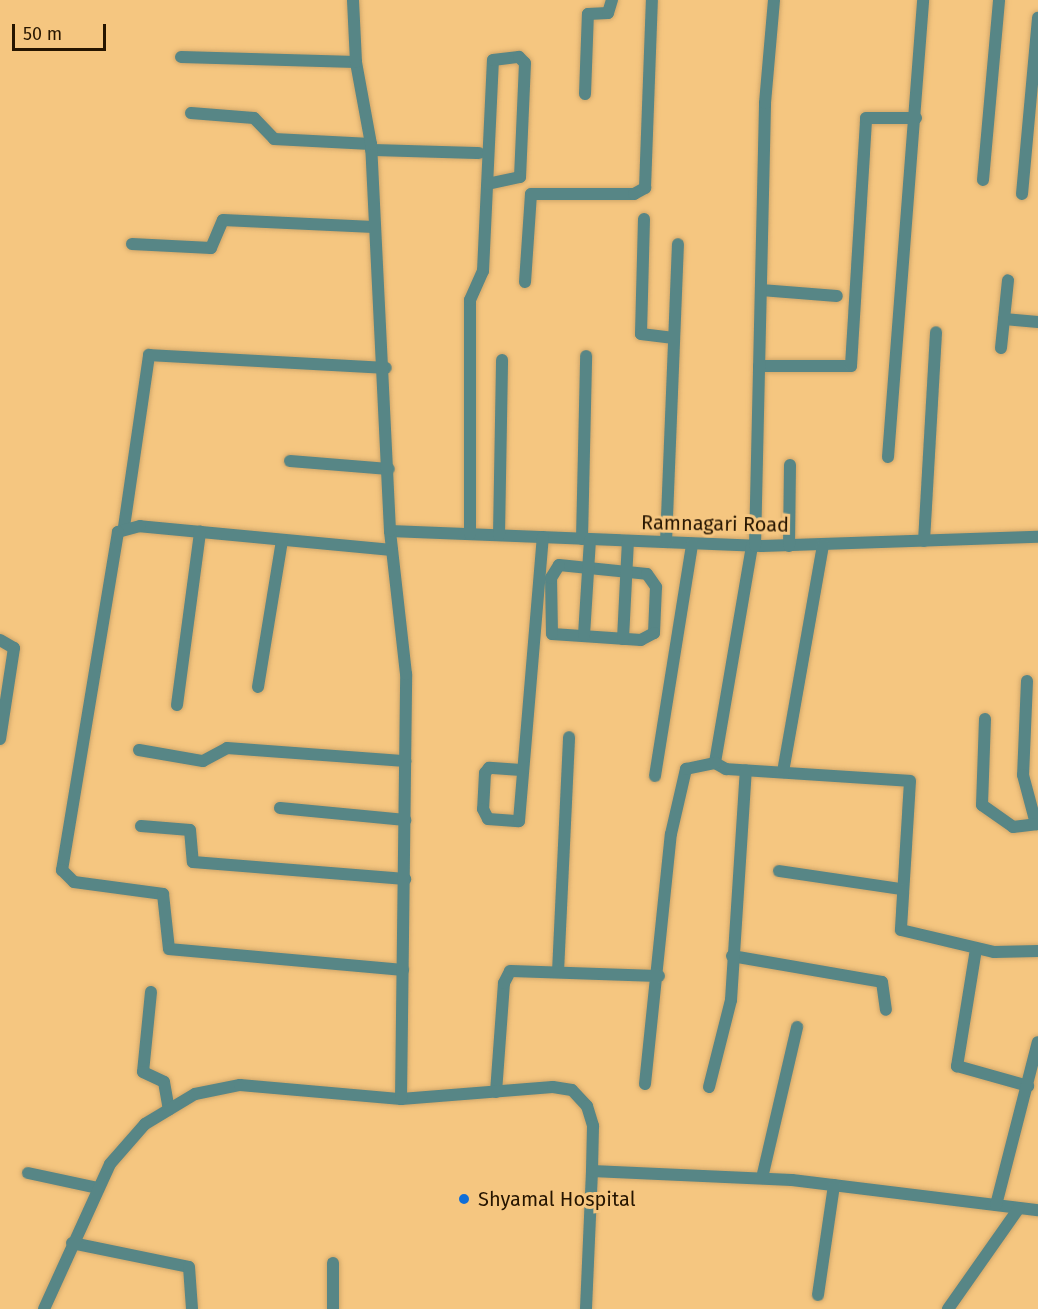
<!DOCTYPE html>
<style>
body{margin:0}
#map{position:relative;width:1038px;height:1309px;overflow:hidden;background:#f5c680;font-family:"Fira Sans",sans-serif}
div>[style]{position:absolute}
.roads{filter:drop-shadow(0 0 2px #d0a669) drop-shadow(0 0 2px #d0a669)}
.minor>*{height:12px;margin:-6px;padding:0 6px;transform-origin:6px;border-radius:6px;background:#578686}
.dots>*{width:16px;height:16px;translate:-50% -50%;box-sizing:border-box;border:3px solid #f5c680;border-radius:50%}
span{translate:-50% -50%;white-space:nowrap;text-align:center;line-height:1.15;-webkit-text-stroke:6px #f5c680;paint-order:stroke}
.street-label{font-size:20px;color:#261500}
.poi-label{font-size:20px;color:#261500}
.left{translate:0 -50%;text-align:left}
.scale{position:absolute;left:12px;top:24px;width:94px;height:27px;box-sizing:border-box;border:3px solid #261500;border-top:0;padding-left:8px;font-size:18px;line-height:21px;white-space:nowrap;color:#261500;-webkit-text-stroke:4px #f5c680;paint-order:stroke}
</style>
<div id="map">
<div class="roads">
<div class="minor">
<div style="left:181px;top:57px;width:175px;rotate:1.6deg"></div>
<div style="left:585px;top:94px;width:80px;rotate:-87.9deg"></div>
<div style="left:588px;top:14px;width:20px;rotate:-3deg"></div>
<div style="left:608px;top:13px;width:14px;rotate:-73deg"></div>
<div style="left:191px;top:113px;width:63px;rotate:4.5deg"></div>
<div style="left:254px;top:118px;width:29px;rotate:46deg"></div>
<div style="left:274px;top:139px;width:97px;rotate:3deg"></div>
<div style="left:371px;top:150px;width:108px;rotate:1.6deg"></div>
<div style="left:983px;top:180px;width:181px;rotate:-84.9deg"></div>
<div style="left:1022px;top:194px;width:177px;rotate:-84.8deg"></div>
<div style="left:644px;top:219px;width:115px;rotate:91.5deg"></div>
<div style="left:641px;top:334px;width:33px;rotate:7deg"></div>
<div style="left:132px;top:244px;width:79px;rotate:2.9deg"></div>
<div style="left:211px;top:248px;width:30px;rotate:-67deg"></div>
<div style="left:223px;top:220px;width:151px;rotate:2.7deg"></div>
<div style="left:525px;top:282px;width:88px;rotate:-86.1deg"></div>
<div style="left:531px;top:194px;width:103px"></div>
<div style="left:634px;top:194px;width:13px;rotate:-29deg"></div>
<div style="left:645px;top:188px;width:188px;rotate:-87.9deg"></div>
<div style="left:761px;top:290px;width:76px;rotate:4.5deg"></div>
<div style="left:1004px;top:319px;width:34px;rotate:5deg"></div>
<div style="left:1001px;top:348px;width:68px;rotate:-84.1deg"></div>
<div style="left:759px;top:366px;width:92px"></div>
<div style="left:851px;top:366px;width:248px;rotate:-86.5deg"></div>
<div style="left:866px;top:118px;width:50px"></div>
<div style="left:888px;top:457px;width:458px;rotate:-85.6deg"></div>
<div style="left:290px;top:461px;width:99px;rotate:4.6deg"></div>
<div style="left:124px;top:527px;width:174px;rotate:-81.7deg"></div>
<div style="left:149px;top:355px;width:237px;rotate:3.1deg"></div>
<div style="left:390px;top:531px;width:372px;rotate:2.3deg"></div>
<div style="left:762px;top:546px;width:276px;rotate:-1.9deg"></div>
<div style="left:470px;top:534px;width:234px;rotate:-90deg"></div>
<div style="left:470px;top:300px;width:32px;rotate:-66deg"></div>
<div style="left:483px;top:271px;width:211px;rotate:-87.3deg"></div>
<div style="left:493px;top:60px;width:26px;rotate:-7deg"></div>
<div style="left:519px;top:57px;width:8px;rotate:45deg"></div>
<div style="left:525px;top:63px;width:114px;rotate:92.5deg"></div>
<div style="left:520px;top:177px;width:33px;rotate:168deg"></div>
<div style="left:499px;top:535px;width:175px;rotate:-89deg"></div>
<div style="left:582px;top:539px;width:183px;rotate:-88.7deg"></div>
<div style="left:924px;top:541px;width:209px;rotate:-86.7deg"></div>
<div style="left:666px;top:542px;width:298px;rotate:-87.7deg"></div>
<div style="left:752px;top:546px;width:220px;rotate:99.7deg"></div>
<div style="left:715px;top:763px;width:13px;rotate:29deg"></div>
<div style="left:726px;top:769px;width:184px;rotate:3.7deg"></div>
<div style="left:910px;top:781px;width:149px;rotate:93.5deg"></div>
<div style="left:901px;top:930px;width:96px;rotate:13.3deg"></div>
<div style="left:994px;top:952px;width:44px;rotate:-1.3deg"></div>
<div style="left:755px;top:546px;width:443px;rotate:-88.7deg"></div>
<div style="left:765px;top:103px;width:103px;rotate:-85deg"></div>
<div style="left:789px;top:546px;width:81px;rotate:-89.3deg"></div>
<div style="left:392px;top:550px;width:253px;rotate:-174.6deg"></div>
<div style="left:140px;top:526px;width:23px;rotate:165deg"></div>
<div style="left:118px;top:532px;width:343px;rotate:99.4deg"></div>
<div style="left:62px;top:870px;width:17px;rotate:45deg"></div>
<div style="left:74px;top:882px;width:90px;rotate:7.7deg"></div>
<div style="left:163px;top:894px;width:55px;rotate:83.8deg"></div>
<div style="left:169px;top:949px;width:235px;rotate:5.1deg"></div>
<div style="left:559px;top:565px;width:88px;rotate:5.8deg"></div>
<div style="left:647px;top:574px;width:16px;rotate:55deg"></div>
<div style="left:656px;top:587px;width:46px;rotate:92.5deg"></div>
<div style="left:654px;top:633px;width:15px;rotate:152deg"></div>
<div style="left:641px;top:640px;width:89px;rotate:-176.1deg"></div>
<div style="left:552px;top:634px;width:56px;rotate:-91deg"></div>
<div style="left:551px;top:578px;width:15px;rotate:-58deg"></div>
<div style="left:584px;top:635px;width:95px;rotate:-86.4deg"></div>
<div style="left:623px;top:639px;width:98px;rotate:-87.1deg"></div>
<div style="left:0;top:640px;width:16px;rotate:30deg"></div>
<div style="left:14px;top:648px;width:92px;rotate:98.7deg"></div>
<div style="left:1027px;top:681px;width:94px;rotate:92.4deg"></div>
<div style="left:1023px;top:775px;width:51px;rotate:75.1deg"></div>
<div style="left:258px;top:687px;width:149px;rotate:-80.7deg"></div>
<div style="left:177px;top:705px;width:175px;rotate:-82.4deg"></div>
<div style="left:985px;top:719px;width:86px;rotate:92deg"></div>
<div style="left:982px;top:805px;width:38px;rotate:35deg"></div>
<div style="left:1013px;top:827px;width:25px;rotate:-7deg"></div>
<div style="left:139px;top:750px;width:65px;rotate:9.8deg"></div>
<div style="left:203px;top:761px;width:27px;rotate:-28deg"></div>
<div style="left:227px;top:748px;width:179px;rotate:4.2deg"></div>
<div style="left:521px;top:770px;width:32px;rotate:-176deg"></div>
<div style="left:489px;top:768px;width:6px;rotate:129deg"></div>
<div style="left:485px;top:773px;width:36px;rotate:93deg"></div>
<div style="left:483px;top:809px;width:11px;rotate:63deg"></div>
<div style="left:488px;top:819px;width:31px;rotate:4deg"></div>
<div style="left:519px;top:821px;width:285px;rotate:-85.2deg"></div>
<div style="left:783px;top:772px;width:231px;rotate:-80deg"></div>
<div style="left:655px;top:776px;width:235px;rotate:-80.9deg"></div>
<div style="left:280px;top:808px;width:126px;rotate:5.5deg"></div>
<div style="left:141px;top:826px;width:49px;rotate:4.7deg"></div>
<div style="left:190px;top:830px;width:32px;rotate:85deg"></div>
<div style="left:193px;top:862px;width:213px;rotate:4.6deg"></div>
<div style="left:779px;top:871px;width:123px;rotate:8.4deg"></div>
<div style="left:976px;top:949px;width:119px;rotate:99.2deg"></div>
<div style="left:957px;top:1066px;width:74px;rotate:15.7deg"></div>
<div style="left:732px;top:956px;width:152px;rotate:9.8deg"></div>
<div style="left:882px;top:982px;width:28px;rotate:82deg"></div>
<div style="left:558px;top:972px;width:235px;rotate:-87.3deg"></div>
<div style="left:151px;top:992px;width:80px;rotate:95.7deg"></div>
<div style="left:143px;top:1072px;width:23px;rotate:25deg"></div>
<div style="left:164px;top:1082px;width:28px;rotate:80deg"></div>
<div style="left:645px;top:1084px;width:251px;rotate:-84.1deg"></div>
<div style="left:671px;top:834px;width:67px;rotate:-77deg"></div>
<div style="left:686px;top:769px;width:30px;rotate:-12deg"></div>
<div style="left:709px;top:1087px;width:90px;rotate:-75.8deg"></div>
<div style="left:731px;top:1000px;width:230px;rotate:-86.3deg"></div>
<div style="left:496px;top:1092px;width:109px;rotate:-85.8deg"></div>
<div style="left:504px;top:983px;width:13px;rotate:-63deg"></div>
<div style="left:510px;top:971px;width:149px;rotate:1.9deg"></div>
<div style="left:401px;top:1099px;width:152px;rotate:-4.5deg"></div>
<div style="left:553px;top:1087px;width:19px;rotate:9deg"></div>
<div style="left:572px;top:1090px;width:22px;rotate:47deg"></div>
<div style="left:587px;top:1106px;width:21px;rotate:73deg"></div>
<div style="left:593px;top:1126px;width:45px;rotate:91.3deg"></div>
<div style="left:592px;top:1171px;width:138px;rotate:92.5deg"></div>
<div style="left:592px;top:1171px;width:200px;rotate:2.6deg"></div>
<div style="left:792px;top:1180px;width:248px;rotate:7deg"></div>
<div style="left:28px;top:1173px;width:72px;rotate:12.1deg"></div>
<div style="left:762px;top:1178px;width:155px;rotate:-76.9deg"></div>
<div style="left:996px;top:1205px;width:168px;rotate:-75.6deg"></div>
<div style="left:72px;top:1243px;width:119px;rotate:11.6deg"></div>
<div style="left:189px;top:1267px;width:42px;rotate:85.9deg"></div>
<div style="left:333px;top:1263px;width:46px;rotate:90deg"></div>
<div style="left:818px;top:1295px;width:111px;rotate:-81.7deg"></div>
<div style="left:44px;top:1309px;width:159px;rotate:-65.5deg"></div>
<div style="left:110px;top:1164px;width:53px;rotate:-48.8deg"></div>
<div style="left:145px;top:1124px;width:58px;rotate:-31deg"></div>
<div style="left:195px;top:1094px;width:46px;rotate:-11.3deg"></div>
<div style="left:240px;top:1085px;width:162px;rotate:5deg"></div>
<div style="left:401px;top:1099px;width:425px;rotate:-89.3deg"></div>
<div style="left:406px;top:674px;width:144px;rotate:-96.4deg"></div>
<div style="left:390px;top:531px;width:387px;rotate:-92.8deg"></div>
<div style="left:371px;top:144px;width:83px;rotate:-100.4deg"></div>
<div style="left:356px;top:62px;width:62px;rotate:-92.8deg"></div>
<div style="left:948px;top:1309px;width:123px;rotate:-54.9deg"></div>
</div>
</div>
<div class="dots">
<div style="left:464px;top:1199px;background:#106ed7"></div>
</div>
<div class="street-label">
<span style="left:715px;top:524px;rotate:1deg">Ramnagari Road</span>
</div>
<div class="poi-label">
<span class="left" style="left:478px;top:1199px">Shyamal Hospital</span>
</div>
<div class="scale">50 m</div>
</div>
